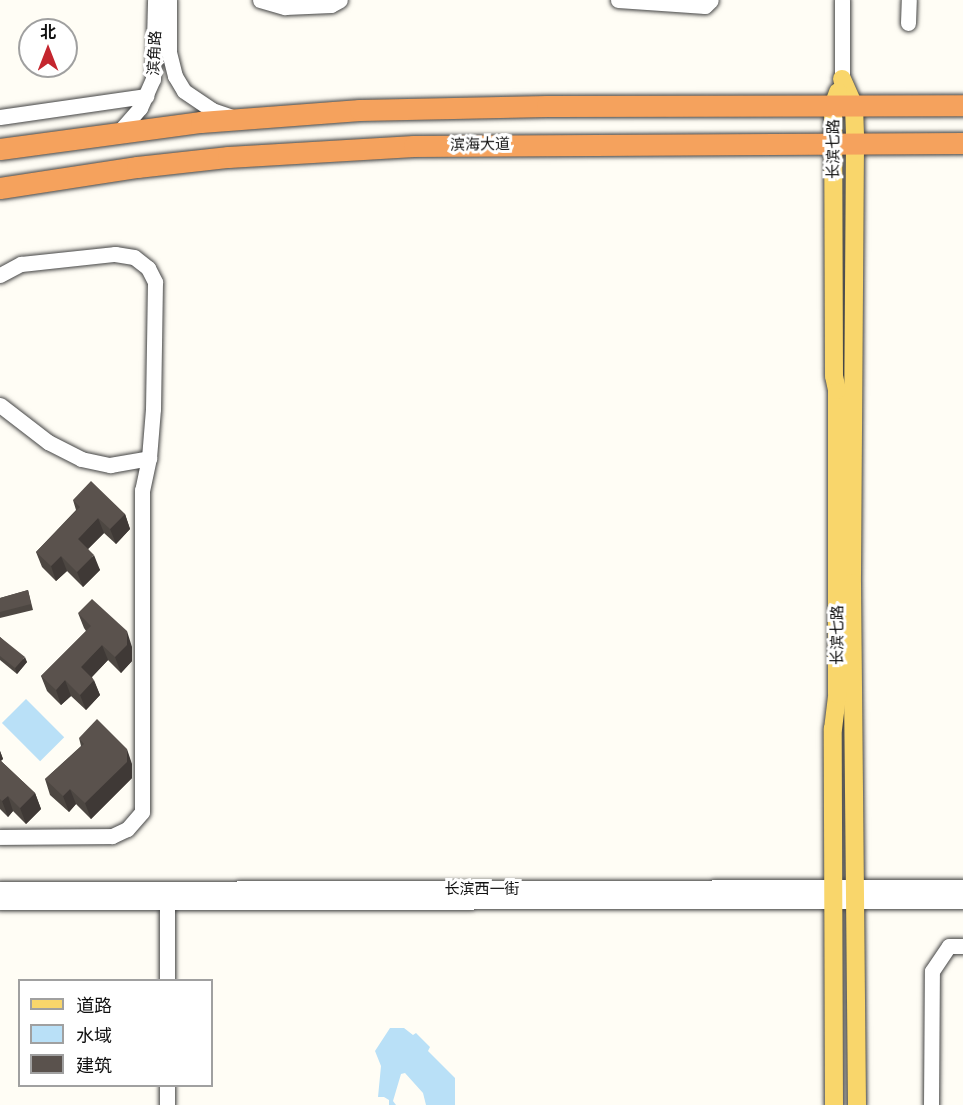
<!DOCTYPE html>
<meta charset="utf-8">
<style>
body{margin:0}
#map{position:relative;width:963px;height:1105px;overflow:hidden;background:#fffdf5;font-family:"Libre Baskerville","Noto Sans SC",serif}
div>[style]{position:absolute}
.water>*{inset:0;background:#b9e0f7;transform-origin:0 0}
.roads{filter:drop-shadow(0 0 2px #444) drop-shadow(0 0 2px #444)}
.minor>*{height:15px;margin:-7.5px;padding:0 7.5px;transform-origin:7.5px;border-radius:7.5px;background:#fff}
.major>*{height:18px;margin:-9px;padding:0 9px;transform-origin:9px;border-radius:9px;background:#f9d66b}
.highway>*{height:21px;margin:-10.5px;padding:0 10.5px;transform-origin:10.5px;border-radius:10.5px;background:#f5a25d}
.wall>*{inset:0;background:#4d4742}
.shaded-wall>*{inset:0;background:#3f3936}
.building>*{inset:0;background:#5a524d}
span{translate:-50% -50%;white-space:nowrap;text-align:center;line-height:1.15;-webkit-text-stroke:6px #fff;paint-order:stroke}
.street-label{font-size:15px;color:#111}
.legend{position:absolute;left:18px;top:979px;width:195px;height:108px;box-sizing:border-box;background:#fff;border:2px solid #a0a0a0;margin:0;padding:8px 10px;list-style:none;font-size:18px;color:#111}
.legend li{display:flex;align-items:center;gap:12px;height:30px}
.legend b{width:30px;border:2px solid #a0a0a0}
.north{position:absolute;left:18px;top:18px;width:60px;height:60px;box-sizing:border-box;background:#fff;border:2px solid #a0a0a0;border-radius:50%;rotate:0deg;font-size:16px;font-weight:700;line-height:24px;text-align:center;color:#111}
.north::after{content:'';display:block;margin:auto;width:21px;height:27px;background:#c4262e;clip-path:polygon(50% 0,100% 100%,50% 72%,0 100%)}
</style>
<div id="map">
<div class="water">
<div style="left:26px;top:699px;width:54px;height:34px;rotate:45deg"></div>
<div style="clip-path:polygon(390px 1028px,404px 1028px,413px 1035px,416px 1033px,430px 1047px,428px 1051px,455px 1078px,455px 1105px,426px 1105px,423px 1093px,405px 1073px,401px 1074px,393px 1101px,396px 1105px,389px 1105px,389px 1100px,384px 1097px,378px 1097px,381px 1066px,375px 1051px)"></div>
</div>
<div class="roads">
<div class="minor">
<div style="left:169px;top:0;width:52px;rotate:90deg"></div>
<div style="left:169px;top:52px;width:25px;rotate:76deg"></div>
<div style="left:175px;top:76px;width:17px;rotate:59deg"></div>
<div style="left:184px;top:91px;width:34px;rotate:34deg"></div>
<div style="left:212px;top:110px;width:21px;rotate:19deg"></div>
<div style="left:260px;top:0;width:26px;rotate:16deg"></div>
<div style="left:285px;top:7px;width:46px;rotate:-2.5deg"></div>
<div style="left:331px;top:5px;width:10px;rotate:-29deg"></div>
<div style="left:618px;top:0;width:87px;rotate:3.9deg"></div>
<div style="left:705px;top:6px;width:8px;rotate:-45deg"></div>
<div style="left:842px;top:0;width:79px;rotate:90deg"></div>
<div style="left:908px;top:23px;width:23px;rotate:-88deg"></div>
<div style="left:0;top:117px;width:148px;rotate:-8.2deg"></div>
<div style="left:119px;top:132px;width:32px;rotate:-49deg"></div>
<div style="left:140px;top:108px;width:32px;rotate:-66deg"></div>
<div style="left:153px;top:79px;width:79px;rotate:-88.5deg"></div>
<div style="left:0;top:275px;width:24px;rotate:-28deg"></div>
<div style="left:21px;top:264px;width:95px;rotate:-6.1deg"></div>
<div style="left:115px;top:254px;width:19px;rotate:9deg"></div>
<div style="left:134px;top:257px;width:18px;rotate:38deg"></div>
<div style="left:148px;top:268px;width:16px;rotate:63deg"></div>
<div style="left:155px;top:282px;width:127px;rotate:90.9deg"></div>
<div style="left:153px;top:409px;width:49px;rotate:94.7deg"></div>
<div style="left:149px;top:458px;width:33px;rotate:102deg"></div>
<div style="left:142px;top:490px;width:322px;rotate:90deg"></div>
<div style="left:142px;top:812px;width:23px;rotate:131deg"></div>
<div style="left:127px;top:829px;width:17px;rotate:155deg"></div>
<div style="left:112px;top:836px;width:112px;rotate:179.5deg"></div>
<div style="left:0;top:405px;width:61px;rotate:37.6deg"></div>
<div style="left:48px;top:442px;width:37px;rotate:27deg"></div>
<div style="left:81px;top:459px;width:30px;rotate:12deg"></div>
<div style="left:110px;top:465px;width:40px;rotate:-10deg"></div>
<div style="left:0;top:889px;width:963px;rotate:-0.12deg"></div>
<div style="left:167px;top:892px;width:88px;rotate:90deg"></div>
<div style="left:0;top:902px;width:963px;rotate:-0.06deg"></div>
<div style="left:167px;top:1086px;width:19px;rotate:90deg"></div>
<div style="left:931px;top:1105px;width:134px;rotate:-89.6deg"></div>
<div style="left:932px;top:971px;width:30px;rotate:-56deg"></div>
<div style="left:949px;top:946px;width:14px"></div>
</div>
<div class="major">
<div style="left:842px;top:79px;width:30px;rotate:66deg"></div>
<div style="left:854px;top:106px;width:38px;rotate:88deg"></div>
<div style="left:855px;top:144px;width:439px;rotate:90.4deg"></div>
<div style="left:852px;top:583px;width:522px;rotate:89.45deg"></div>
<div style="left:834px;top:1105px;width:376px;rotate:-90.2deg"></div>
<div style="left:833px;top:729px;width:35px;rotate:-83deg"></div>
<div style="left:837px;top:694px;width:304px;rotate:-90deg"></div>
<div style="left:837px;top:390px;width:14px;rotate:-102deg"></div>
<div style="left:834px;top:376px;width:270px;rotate:-90.2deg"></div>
<div style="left:833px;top:106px;width:15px;rotate:-70deg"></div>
</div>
<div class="highway">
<div style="left:0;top:149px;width:203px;rotate:-7.7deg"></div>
<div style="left:201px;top:122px;width:159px;rotate:-4.3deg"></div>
<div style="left:360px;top:110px;width:187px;rotate:-1.2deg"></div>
<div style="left:547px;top:106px;width:416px;rotate:-0.1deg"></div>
<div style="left:0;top:188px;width:139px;rotate:-8.7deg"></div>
<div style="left:137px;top:167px;width:92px;rotate:-6.3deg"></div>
<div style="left:228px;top:157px;width:186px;rotate:-3.4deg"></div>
<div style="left:414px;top:146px;width:549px;rotate:-0.31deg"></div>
</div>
</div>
<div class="wall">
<div style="clip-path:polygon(73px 500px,125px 514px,130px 529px,116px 544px,104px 533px,88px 549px,100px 570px,83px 587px,67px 571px,56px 581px,42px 567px,36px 552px,76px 510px)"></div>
<div style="clip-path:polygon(28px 590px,33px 610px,0 618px,0 598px)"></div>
<div style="clip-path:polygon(78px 613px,132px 647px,132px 661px,121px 673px,108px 660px,92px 677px,100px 695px,86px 710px,71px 696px,61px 705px,47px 691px,41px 676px,86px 631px,84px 628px)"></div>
<div style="clip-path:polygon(0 637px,27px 662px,17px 674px,0 660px)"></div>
<div style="clip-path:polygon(79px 738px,132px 764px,132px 778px,91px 819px,76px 804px,69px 812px,50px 795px,45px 779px,81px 746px)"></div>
<div style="clip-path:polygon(0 751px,3px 759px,1px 761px,35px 793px,41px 809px,26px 824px,13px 811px,8px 817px,0 809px)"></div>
</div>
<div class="shaded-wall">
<div style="clip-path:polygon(125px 514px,130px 529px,116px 544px,110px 529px)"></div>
<div style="clip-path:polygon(98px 518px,104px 533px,83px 554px,78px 539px)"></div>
<div style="clip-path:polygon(94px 555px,100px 570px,83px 587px,77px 572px)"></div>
<div style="clip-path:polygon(61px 556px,67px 571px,56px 581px,51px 566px)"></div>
<div style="clip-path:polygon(127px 631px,132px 647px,132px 661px,121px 673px,115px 657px)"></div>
<div style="clip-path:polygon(102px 645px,108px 660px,87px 682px,81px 667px)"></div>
<div style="clip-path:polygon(25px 657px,27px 662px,17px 674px,15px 668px)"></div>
<div style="clip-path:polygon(65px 680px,71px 696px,61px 705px,56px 690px)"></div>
<div style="clip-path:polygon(94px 680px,100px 695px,86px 710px,80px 695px)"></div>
<div style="clip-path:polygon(127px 749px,132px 764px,132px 778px,91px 819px,85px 803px)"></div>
<div style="clip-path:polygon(0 751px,3px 759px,0 761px)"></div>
<div style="clip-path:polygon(70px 789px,76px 804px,69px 812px,63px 796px)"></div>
<div style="clip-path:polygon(35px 793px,41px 809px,26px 824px,20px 808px)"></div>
<div style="clip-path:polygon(8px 796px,13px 811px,8px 817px,2px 801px)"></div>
</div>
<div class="building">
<div style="clip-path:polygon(91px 481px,125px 514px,110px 529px,98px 518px,78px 539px,94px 555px,77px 572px,61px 556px,51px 566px,36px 552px,80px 507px,73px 500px)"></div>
<div style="clip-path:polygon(28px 590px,31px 604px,0 612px,0 598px)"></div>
<div style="clip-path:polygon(92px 599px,127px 631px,127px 645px,115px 657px,102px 645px,81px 667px,94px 680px,80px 695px,65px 680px,56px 690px,41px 676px,91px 626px,78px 613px)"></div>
<div style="clip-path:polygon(0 637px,25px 657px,15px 668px,0 656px)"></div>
<div style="clip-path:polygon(97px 719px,127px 749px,127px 762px,85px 803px,70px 789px,63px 796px,45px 779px,84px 744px,79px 738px)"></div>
<div style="clip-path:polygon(0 760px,35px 793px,20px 808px,8px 796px,2px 801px,0 799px)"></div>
</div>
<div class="street-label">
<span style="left:154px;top:53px;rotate:-87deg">滨角路</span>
<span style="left:480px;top:144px;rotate:-1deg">滨海大道</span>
<span style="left:833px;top:149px;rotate:-90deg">长滨七路</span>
<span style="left:837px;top:635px;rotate:-90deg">长滨七路</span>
<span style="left:482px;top:889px">长滨西一街</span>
</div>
<ul class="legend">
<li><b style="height:8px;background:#f9d66b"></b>道路</li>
<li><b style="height:16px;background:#b9e0f7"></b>水域</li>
<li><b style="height:16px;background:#5a524d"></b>建筑</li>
</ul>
<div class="north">北</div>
</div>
